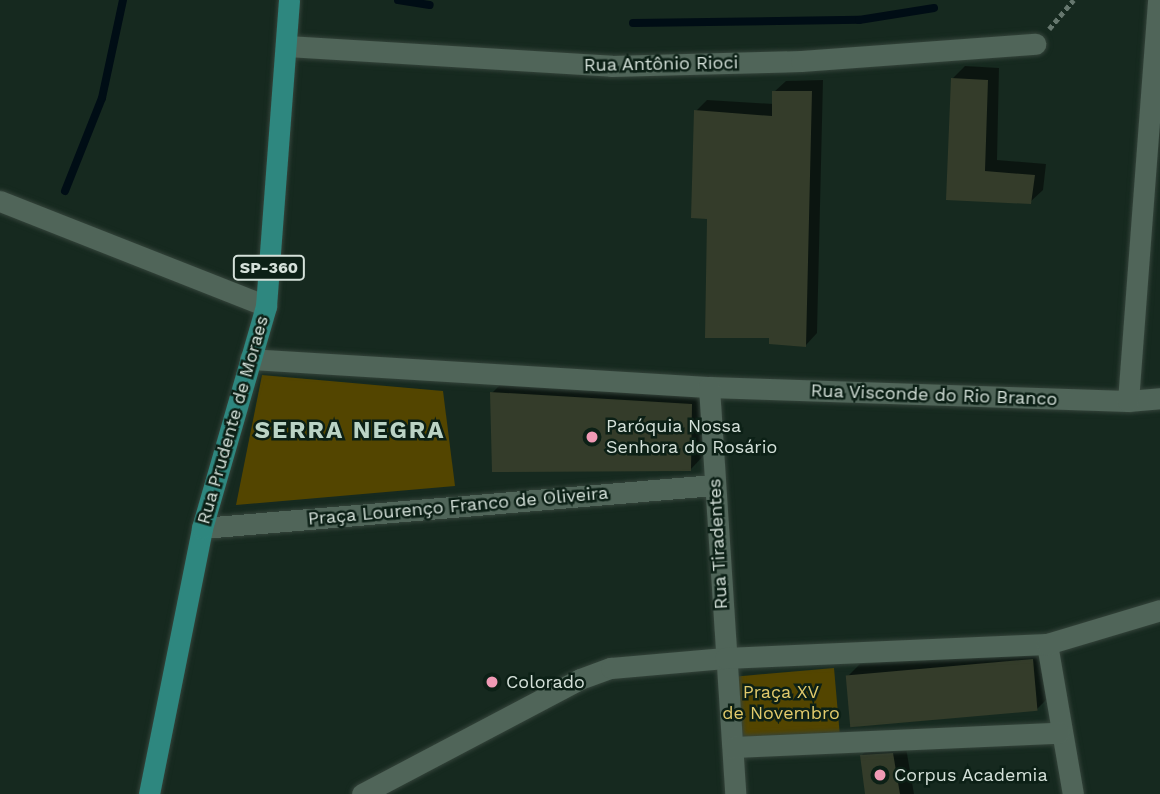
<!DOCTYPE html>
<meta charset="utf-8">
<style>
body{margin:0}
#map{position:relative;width:1160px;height:794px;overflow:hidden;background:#16291f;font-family:"Work Sans",sans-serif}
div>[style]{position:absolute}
.green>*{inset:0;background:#534500;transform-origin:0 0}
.shadow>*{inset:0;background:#0007}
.stream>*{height:8px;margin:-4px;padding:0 4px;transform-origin:4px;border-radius:4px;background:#000d15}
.building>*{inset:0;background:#343c2a;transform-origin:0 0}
.path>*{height:4.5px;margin-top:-2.25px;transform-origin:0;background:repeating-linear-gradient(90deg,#66776e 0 5px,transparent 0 8.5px)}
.roads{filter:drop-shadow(0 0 2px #35443b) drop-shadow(0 0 2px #35443b)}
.street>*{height:21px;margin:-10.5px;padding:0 10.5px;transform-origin:10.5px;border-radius:10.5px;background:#506559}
.primary>*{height:21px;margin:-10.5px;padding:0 10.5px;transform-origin:10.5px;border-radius:10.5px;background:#2e877f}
.dots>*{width:19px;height:19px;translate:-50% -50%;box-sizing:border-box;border:4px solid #0c2016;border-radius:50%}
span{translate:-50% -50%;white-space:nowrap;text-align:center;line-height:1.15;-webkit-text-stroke:5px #0c2016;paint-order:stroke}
.shield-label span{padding:2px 5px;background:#0c2016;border:2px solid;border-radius:5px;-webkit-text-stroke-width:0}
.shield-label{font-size:16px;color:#d5e1da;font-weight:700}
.street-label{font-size:18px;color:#d5e1da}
.poi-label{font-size:18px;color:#d5e1da}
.left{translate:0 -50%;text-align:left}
.park-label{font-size:18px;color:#e1ca6b}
.district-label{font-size:24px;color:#bbd3c5;font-weight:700;letter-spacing:2px}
</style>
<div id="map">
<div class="green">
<div style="clip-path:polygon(262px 375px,443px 391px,455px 486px,236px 505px)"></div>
<div style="left:834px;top:668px;width:66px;height:97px;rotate:85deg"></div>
</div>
<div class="shadow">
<div style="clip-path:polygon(965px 66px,999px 68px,997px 160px,1046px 164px,1043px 190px,1030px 202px,948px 199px,953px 78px)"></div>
<div style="clip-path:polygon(823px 80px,817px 333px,806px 345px,771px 336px,709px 217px,696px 111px,707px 100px,774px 104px,774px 92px,786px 81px)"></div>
<div style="clip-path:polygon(508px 377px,708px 389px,706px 453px,691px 469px,492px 393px)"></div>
<div style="clip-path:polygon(1045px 648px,1049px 697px,1037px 709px,852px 726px,848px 676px,860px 664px)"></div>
<div style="clip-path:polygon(905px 742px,914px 794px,867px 794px,862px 755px,874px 743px)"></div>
</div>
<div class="stream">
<div style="left:398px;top:0;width:32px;rotate:9deg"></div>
<div style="left:633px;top:23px;width:226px;rotate:-0.8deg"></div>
<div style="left:859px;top:20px;width:76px;rotate:-9.1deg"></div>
<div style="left:65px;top:191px;width:100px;rotate:-68.3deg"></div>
<div style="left:102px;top:98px;width:100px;rotate:-77.9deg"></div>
</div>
<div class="building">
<div style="clip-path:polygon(951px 78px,988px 80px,985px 171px,1035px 175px,1031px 204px,946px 200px)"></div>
<div style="clip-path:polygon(772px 91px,812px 91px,806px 347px,769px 344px,769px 338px,705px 338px,707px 219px,691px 218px,694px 110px,772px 116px)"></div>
<div style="clip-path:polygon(490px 392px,692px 404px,691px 471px,492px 472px)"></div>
<div style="left:1033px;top:659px;width:52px;height:188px;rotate:85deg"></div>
<div style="clip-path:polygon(893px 753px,900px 794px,865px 794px,860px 755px)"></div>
</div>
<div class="path">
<div style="left:1049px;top:29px;width:38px;rotate:-50deg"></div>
</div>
<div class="roads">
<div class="street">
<div style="left:287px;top:46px;width:325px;rotate:3.5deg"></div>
<div style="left:611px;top:66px;width:190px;rotate:-1.5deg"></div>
<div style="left:801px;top:61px;width:235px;rotate:-4.2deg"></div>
<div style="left:0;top:201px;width:286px;rotate:21.5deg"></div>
<div style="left:250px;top:359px;width:460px;rotate:3.5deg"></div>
<div style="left:709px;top:387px;width:419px;rotate:1.9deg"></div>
<div style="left:1128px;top:401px;width:32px;rotate:-5deg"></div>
<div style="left:709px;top:387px;width:408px;rotate:86.3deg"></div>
<div style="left:1128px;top:401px;width:402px;rotate:-85.7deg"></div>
<div style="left:202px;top:528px;width:514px;rotate:-4.8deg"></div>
<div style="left:1047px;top:644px;width:152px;rotate:80.2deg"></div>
<div style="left:733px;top:747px;width:326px;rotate:-2.5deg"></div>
<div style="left:362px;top:794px;width:246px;rotate:-27.8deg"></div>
<div style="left:580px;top:679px;width:33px;rotate:-20deg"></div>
<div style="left:611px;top:668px;width:114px;rotate:-5deg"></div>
<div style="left:725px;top:658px;width:322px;rotate:-2.5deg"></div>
<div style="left:1047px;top:644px;width:118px;rotate:-16.7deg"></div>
</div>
<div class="primary">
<div style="left:149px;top:794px;width:271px;rotate:-78.7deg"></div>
<div style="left:202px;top:528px;width:231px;rotate:-73.9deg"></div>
<div style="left:266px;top:306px;width:307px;rotate:-85.7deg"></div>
</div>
</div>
<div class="dots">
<div style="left:592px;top:437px;background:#f09ab5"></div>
<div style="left:492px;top:682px;background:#f09ab5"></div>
<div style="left:880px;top:775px;background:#f09ab5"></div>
</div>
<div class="shield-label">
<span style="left:269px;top:268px">SP-360</span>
</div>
<div class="street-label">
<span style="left:661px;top:64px;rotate:-1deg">Rua Antônio Rioci</span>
<span style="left:934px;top:395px;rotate:2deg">Rua Visconde do Rio Branco</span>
<span style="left:233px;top:420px;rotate:-74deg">Rua Prudente de Moraes</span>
<span style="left:458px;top:506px;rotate:-5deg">Praça Lourenço Franco de Oliveira</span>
<span style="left:718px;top:544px;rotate:-93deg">Rua Tiradentes</span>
</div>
<div class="poi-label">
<span class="left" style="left:606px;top:437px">Paróquia Nossa<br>Senhora do Rosário</span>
<span class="left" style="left:506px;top:682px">Colorado</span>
<span class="left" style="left:894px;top:775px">Corpus Academia</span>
</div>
<div class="park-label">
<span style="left:781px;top:703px">Praça XV<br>de Novembro</span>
</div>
<div class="district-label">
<span style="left:350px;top:431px">SERRA NEGRA</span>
</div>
</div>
